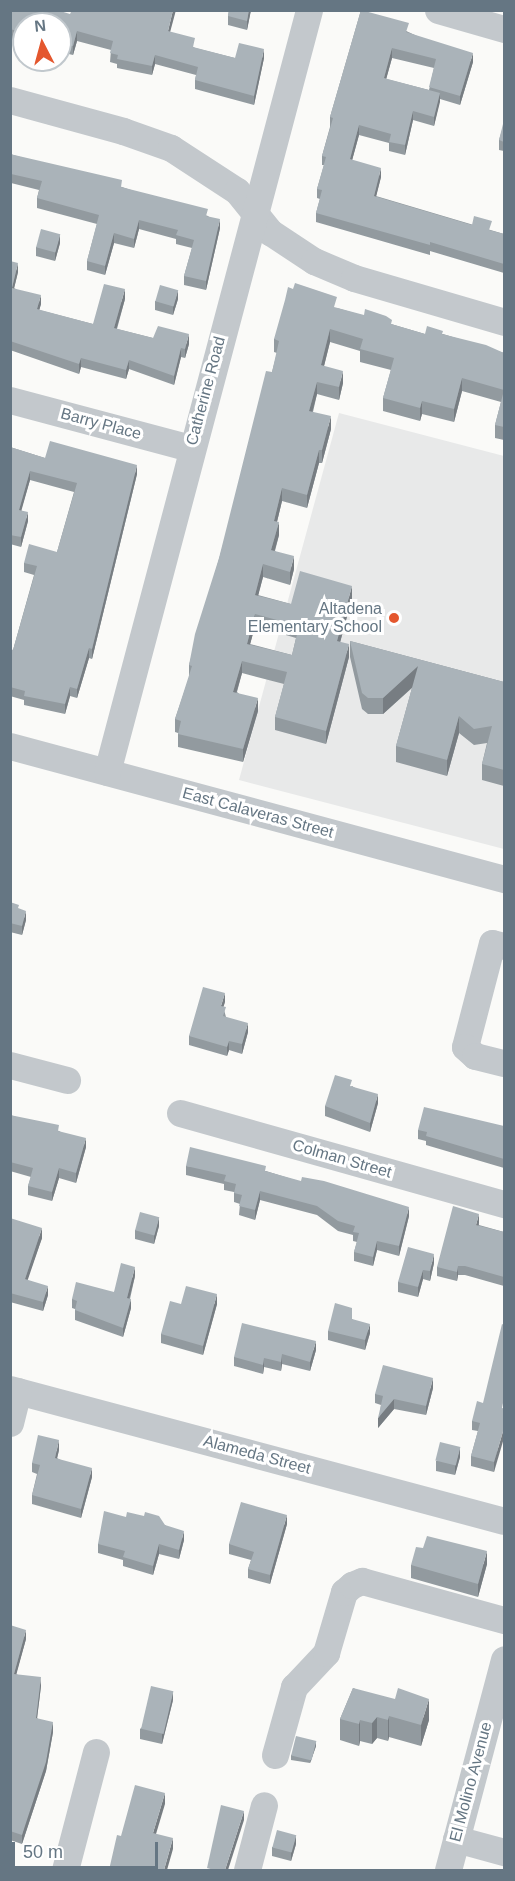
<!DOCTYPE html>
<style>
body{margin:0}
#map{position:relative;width:515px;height:1881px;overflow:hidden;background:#fafaf8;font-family:Helvetica,sans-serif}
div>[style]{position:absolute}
.built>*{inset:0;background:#e8e9e9}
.minor>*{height:27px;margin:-13.5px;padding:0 13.5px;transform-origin:13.5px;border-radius:13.5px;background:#c3c8cc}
.wall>*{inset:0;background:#929a9f}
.shaded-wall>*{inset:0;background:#777d82}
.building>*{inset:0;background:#aab3b9;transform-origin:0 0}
.dots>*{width:16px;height:16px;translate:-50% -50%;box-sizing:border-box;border:3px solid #fff;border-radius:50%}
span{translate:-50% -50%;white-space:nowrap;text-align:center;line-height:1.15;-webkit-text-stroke:6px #fff;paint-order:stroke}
.street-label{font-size:16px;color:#657683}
.poi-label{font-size:16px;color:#657683}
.right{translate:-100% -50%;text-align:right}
.frame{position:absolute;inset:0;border:12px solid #657683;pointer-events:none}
.north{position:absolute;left:12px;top:12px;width:60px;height:60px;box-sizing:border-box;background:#fff;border:2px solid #c1c8cd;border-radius:50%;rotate:354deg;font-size:16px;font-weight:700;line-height:24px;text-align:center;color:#657683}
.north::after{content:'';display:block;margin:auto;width:21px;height:27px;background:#e4572e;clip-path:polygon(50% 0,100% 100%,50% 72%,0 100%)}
.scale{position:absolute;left:12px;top:1842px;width:146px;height:27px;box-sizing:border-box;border:3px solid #657683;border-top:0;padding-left:8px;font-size:18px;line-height:21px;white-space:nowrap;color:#657683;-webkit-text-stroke:4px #fff;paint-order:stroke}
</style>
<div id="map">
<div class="built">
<div style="clip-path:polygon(339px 413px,504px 456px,504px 849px,239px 780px)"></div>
</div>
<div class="minor">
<div style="left:438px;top:10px;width:69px;rotate:16.1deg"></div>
<div style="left:10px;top:100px;width:117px;rotate:15.3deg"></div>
<div style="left:123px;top:131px;width:51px;rotate:19.5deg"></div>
<div style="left:171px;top:148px;width:79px;rotate:33.1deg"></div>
<div style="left:237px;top:191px;width:53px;rotate:51.2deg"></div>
<div style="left:270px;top:232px;width:53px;rotate:33.4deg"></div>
<div style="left:314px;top:261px;width:43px;rotate:23deg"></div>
<div style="left:354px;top:278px;width:156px;rotate:16.3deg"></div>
<div style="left:10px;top:400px;width:187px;rotate:14.9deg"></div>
<div style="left:10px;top:746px;width:512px;rotate:15.07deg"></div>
<div style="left:107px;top:772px;width:788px;rotate:-75.15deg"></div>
<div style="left:504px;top:946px;width:12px;rotate:-166deg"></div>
<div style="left:492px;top:943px;width:107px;rotate:104.6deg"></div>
<div style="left:465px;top:1047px;width:13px;rotate:42deg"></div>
<div style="left:475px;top:1056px;width:30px;rotate:14deg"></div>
<div style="left:10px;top:1065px;width:59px;rotate:14.7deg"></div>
<div style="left:180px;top:1113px;width:337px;rotate:15.7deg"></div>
<div style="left:10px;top:1389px;width:511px;rotate:14.96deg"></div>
<div style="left:10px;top:1423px;width:33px;rotate:-76deg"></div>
<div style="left:275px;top:1755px;width:71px;rotate:-74.4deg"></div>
<div style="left:294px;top:1687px;width:47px;rotate:-46.7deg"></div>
<div style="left:326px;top:1653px;width:64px;rotate:-73.6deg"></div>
<div style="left:344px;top:1592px;width:11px;rotate:-41deg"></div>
<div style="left:352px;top:1585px;width:11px;rotate:-22deg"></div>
<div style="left:362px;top:1581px;width:147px;rotate:15.4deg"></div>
<div style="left:456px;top:1839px;width:50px;rotate:15.2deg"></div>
<div style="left:65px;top:1870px;width:122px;rotate:-75.3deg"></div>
<div style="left:247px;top:1870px;width:67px;rotate:-75.3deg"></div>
<div style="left:448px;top:1870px;width:218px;rotate:-75.1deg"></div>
</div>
<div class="wall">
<div style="clip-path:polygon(229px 10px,251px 10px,247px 30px,228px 25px,228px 16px)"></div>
<div style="clip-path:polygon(evenodd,361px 10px,473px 62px,460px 105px,440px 99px,434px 126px,413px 120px,405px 155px,389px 151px,389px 143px,359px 135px,352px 160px,381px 177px,376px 196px,504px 234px,504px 273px,430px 251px,430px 255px,316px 222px,316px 213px,320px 199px,317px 198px,317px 189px,324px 165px,322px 165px,322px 156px,330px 127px,330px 117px,361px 10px,392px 58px,434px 68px,429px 90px,386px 79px,392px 58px)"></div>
<div style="clip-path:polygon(10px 17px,170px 32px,195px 48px,235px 58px,264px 58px,254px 105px,195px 89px,195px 80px,196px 75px,155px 64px,152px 75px,117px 68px,117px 64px,110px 62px,111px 50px,77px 41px,73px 55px,60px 52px,60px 24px,24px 24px,24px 42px,10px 39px)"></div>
<div style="clip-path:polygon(504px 124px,504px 151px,499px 150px,499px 140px)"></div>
<div style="clip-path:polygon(10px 154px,122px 187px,208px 216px,220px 228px,206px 290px,184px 285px,184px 276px,192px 248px,176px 244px,176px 239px,139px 229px,134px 248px,114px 243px,105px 275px,87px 270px,87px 261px,97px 224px,37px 208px,37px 198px,39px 190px,11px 183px,10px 186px)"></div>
<div style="clip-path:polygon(60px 243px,55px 261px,36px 256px,36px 247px)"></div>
<div style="clip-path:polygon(10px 261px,18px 272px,14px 288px,41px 304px,39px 310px,93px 324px,125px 299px,117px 329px,153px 338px,189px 344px,185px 358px,181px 357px,174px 385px,129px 369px,126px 379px,81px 367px,79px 374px,10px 350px)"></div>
<div style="clip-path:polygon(178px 299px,173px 315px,155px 310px,155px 301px)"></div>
<div style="clip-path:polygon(evenodd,337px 308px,425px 334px,443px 334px,504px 353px,504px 440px,495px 438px,495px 425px,501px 402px,462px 391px,454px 422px,422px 414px,420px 421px,383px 411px,383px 398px,391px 370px,360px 362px,360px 351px,330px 342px,324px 366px,343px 383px,339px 400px,317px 394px,313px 412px,331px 429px,322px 463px,319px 463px,307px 508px,282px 501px,277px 522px,279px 535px,275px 551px,294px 569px,290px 585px,263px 577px,258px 595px,291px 604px,352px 598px,340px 642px,349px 657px,326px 744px,275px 730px,275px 717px,284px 684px,242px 673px,237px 692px,258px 711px,243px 762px,178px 747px,178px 733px,175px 732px,175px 719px,189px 678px,189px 665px,272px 372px,277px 353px,274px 352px,274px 339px,337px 308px,255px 626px,296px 638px,292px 655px,250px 644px,255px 626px)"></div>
<div style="clip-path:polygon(10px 447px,45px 458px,137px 474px,92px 659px,89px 658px,77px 698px,70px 696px,65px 714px,24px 705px,24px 700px,10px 696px,10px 649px,13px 650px,34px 575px,24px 572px,24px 563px,57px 552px,74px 492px,30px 480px,21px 510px,28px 521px,21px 547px,10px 544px)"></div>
<div style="clip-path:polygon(350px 641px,504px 682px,504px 786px,482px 780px,482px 764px,487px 743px,474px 745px,459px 733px,447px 776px,396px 762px,396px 746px,412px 688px,383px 714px,368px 714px,362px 709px,350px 657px)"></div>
<div style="clip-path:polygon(10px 902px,26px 920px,22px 935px,10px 932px)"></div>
<div style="clip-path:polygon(225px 1002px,223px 1006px,226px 1017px,248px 1032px,242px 1054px,229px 1050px,227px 1056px,189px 1045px,189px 1036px)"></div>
<div style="clip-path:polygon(352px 1086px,378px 1103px,370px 1132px,325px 1116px,325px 1106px)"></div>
<div style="clip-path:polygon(10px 1115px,59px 1131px,86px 1147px,76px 1183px,59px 1178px,52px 1201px,28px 1195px,28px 1186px,31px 1177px,10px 1171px)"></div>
<div style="clip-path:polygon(504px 1126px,504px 1168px,426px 1145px,426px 1141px,418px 1139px,418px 1130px)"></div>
<div style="clip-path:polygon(186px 1166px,266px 1171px,409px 1216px,399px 1256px,377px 1250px,373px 1266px,354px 1261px,354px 1252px,357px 1242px,353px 1241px,353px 1235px,338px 1231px,317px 1215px,260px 1200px,255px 1220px,239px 1215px,240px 1204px,234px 1202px,234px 1192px,224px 1190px,224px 1184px,186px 1175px)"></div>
<div style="clip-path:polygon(10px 1218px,42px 1238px,27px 1280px,48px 1295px,43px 1311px,10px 1302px)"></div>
<div style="clip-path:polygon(479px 1223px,479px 1225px,504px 1232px,504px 1286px,465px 1275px,458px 1275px,457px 1281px,437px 1276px,437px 1267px)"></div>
<div style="clip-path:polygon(159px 1226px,154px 1244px,135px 1239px,135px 1230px)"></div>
<div style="clip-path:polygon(434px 1263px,430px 1281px,423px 1279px,418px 1297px,398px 1292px,398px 1282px)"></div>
<div style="clip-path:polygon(135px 1276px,130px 1299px,131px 1308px,123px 1337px,75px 1320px,75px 1309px,72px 1308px,72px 1299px,114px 1292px)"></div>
<div style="clip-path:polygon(181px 1304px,217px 1304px,203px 1355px,161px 1343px,161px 1334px)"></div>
<div style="clip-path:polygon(352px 1319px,370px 1333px,365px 1350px,328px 1340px,328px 1331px)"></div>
<div style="clip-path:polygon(316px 1350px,310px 1371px,282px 1364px,281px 1371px,264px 1367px,263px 1374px,234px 1366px,234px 1357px)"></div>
<div style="clip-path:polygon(433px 1388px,426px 1415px,394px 1409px,378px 1428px,381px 1405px,375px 1403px,375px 1394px)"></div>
<div style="clip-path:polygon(504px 1408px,494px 1472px,471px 1466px,471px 1456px,478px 1431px,472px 1430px,472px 1421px)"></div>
<div style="clip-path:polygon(59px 1450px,57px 1458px,92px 1477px,81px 1518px,32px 1504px,32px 1495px,37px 1474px,32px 1472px,32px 1463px)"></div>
<div style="clip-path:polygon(460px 1457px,455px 1475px,436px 1471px,436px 1461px)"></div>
<div style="clip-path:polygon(126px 1517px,165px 1525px,184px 1540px,179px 1559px,159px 1554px,153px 1575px,123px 1566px,123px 1560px,98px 1553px,98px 1544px)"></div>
<div style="clip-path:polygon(287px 1524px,270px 1584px,248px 1578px,248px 1569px,251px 1560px,229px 1554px,229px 1544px)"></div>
<div style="clip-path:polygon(487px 1564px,478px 1597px,411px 1578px,411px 1565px)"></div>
<div style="clip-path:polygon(10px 1625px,26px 1639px,16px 1674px,41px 1686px,37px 1718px,53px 1732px,46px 1771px,22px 1844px,10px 1840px)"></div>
<div style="clip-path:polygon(353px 1688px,429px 1720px,421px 1746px,389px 1737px,388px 1741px,377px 1738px,372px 1744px,360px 1741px,359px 1746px,340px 1740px,340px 1719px)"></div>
<div style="clip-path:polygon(173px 1700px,162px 1744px,140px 1739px,140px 1729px)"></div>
<div style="clip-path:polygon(316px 1746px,310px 1763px,291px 1760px,291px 1755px)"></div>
<div style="clip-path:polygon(296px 1844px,291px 1861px,272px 1856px,272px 1847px)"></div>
</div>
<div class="shaded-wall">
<div style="clip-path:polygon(173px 10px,176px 10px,168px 40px,168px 31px)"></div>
<div style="clip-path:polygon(249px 10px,251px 10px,247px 30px,247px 21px)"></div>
<div style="clip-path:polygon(77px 31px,77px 41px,73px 55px,73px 46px)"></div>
<div style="clip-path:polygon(392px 48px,392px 58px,384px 87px,384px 78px)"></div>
<div style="clip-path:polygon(264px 49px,264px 58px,254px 105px,254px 96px)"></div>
<div style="clip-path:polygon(473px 53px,473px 62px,460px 105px,460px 96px)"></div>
<div style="clip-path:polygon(155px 55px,155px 64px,152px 75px,152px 66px)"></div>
<div style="clip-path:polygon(440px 93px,440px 102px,434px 126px,434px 117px)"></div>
<div style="clip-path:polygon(413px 111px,413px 120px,405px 155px,405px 145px)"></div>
<div style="clip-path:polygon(359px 125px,359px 135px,350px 168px,350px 159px)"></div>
<div style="clip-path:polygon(381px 168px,381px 177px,374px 205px,374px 196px)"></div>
<div style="clip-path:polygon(220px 219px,220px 228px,206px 290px,206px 281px)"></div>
<div style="clip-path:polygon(139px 220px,139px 229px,134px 248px,134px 239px)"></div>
<div style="clip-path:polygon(114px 233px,114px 243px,105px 275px,105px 266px)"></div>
<div style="clip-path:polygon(60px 234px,60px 243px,55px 261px,55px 252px)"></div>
<div style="clip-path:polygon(18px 263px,18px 272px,12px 297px,12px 288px)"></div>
<div style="clip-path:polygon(125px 289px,125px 299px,114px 337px,114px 328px)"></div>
<div style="clip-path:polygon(178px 290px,178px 299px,173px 315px,173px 306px)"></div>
<div style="clip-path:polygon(41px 295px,41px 304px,37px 318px,37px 309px)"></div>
<div style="clip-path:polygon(330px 329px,330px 342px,321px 378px,321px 365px)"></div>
<div style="clip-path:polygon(189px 334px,189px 344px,185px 358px,185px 349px)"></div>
<div style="clip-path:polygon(181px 348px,181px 357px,174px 385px,174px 376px)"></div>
<div style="clip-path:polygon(81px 358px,81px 367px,79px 374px,79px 364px)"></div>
<div style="clip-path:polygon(129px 360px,129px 369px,126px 379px,126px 370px)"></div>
<div style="clip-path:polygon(343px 371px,343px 383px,339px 400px,339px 387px)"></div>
<div style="clip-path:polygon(462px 378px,462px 391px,454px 422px,454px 409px)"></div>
<div style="clip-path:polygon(317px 382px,317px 394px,309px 424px,309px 411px)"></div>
<div style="clip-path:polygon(422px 401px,422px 414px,420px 421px,420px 408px)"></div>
<div style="clip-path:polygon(331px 416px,331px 429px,322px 463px,322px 450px)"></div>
<div style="clip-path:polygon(319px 450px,319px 463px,307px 508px,307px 495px)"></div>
<div style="clip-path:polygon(137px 465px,137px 474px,92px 659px,92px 649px)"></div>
<div style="clip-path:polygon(30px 471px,30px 480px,19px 519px,19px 510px)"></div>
<div style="clip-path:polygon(282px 488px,282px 501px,274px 534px,274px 521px)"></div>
<div style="clip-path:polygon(28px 512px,28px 521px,21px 547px,21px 537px)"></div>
<div style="clip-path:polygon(279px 522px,279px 535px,271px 563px,271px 550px)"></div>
<div style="clip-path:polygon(294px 556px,294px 569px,290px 585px,290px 572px)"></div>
<div style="clip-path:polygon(263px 564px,263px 577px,255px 608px,255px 595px)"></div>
<div style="clip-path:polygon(352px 586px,352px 598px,337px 654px,337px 641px)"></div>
<div style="clip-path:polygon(255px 614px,255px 626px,247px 656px,247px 644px)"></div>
<div style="clip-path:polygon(349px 644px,349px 657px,326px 744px,326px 731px)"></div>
<div style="clip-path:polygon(89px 648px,89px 658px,77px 698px,77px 689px)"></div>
<div style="clip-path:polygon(242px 661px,242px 673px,233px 704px,233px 692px)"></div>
<div style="clip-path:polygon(418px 666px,418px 682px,383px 714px,383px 698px)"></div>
<div style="clip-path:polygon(70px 687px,70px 696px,65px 714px,65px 704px)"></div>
<div style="clip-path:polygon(258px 698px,258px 711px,243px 762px,243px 749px)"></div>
<div style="clip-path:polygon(459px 716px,459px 733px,447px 776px,447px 760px)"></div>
<div style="clip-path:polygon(26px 911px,26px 920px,22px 935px,22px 926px)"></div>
<div style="clip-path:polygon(225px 993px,225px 1002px,221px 1015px,221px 1006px)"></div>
<div style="clip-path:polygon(248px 1023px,248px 1032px,242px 1054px,242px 1044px)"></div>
<div style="clip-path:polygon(229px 1041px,229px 1050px,227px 1056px,227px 1047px)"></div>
<div style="clip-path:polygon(378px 1094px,378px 1103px,370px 1132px,370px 1123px)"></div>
<div style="clip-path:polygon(86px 1138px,86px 1147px,76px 1183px,76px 1173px)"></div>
<div style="clip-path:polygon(59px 1168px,59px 1178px,52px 1201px,52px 1192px)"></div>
<div style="clip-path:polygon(260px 1191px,260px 1200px,255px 1220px,255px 1210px)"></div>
<div style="clip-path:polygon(409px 1207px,409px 1216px,399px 1256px,399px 1246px)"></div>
<div style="clip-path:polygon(479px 1214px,479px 1223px,476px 1234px,476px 1225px)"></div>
<div style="clip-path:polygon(159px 1217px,159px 1226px,154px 1244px,154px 1235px)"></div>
<div style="clip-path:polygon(42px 1228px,42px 1238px,25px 1288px,25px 1279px)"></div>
<div style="clip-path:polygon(377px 1241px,377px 1250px,373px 1266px,373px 1257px)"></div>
<div style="clip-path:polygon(434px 1254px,434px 1263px,430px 1281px,430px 1271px)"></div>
<div style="clip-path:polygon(458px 1266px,458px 1275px,457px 1281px,457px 1272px)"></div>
<div style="clip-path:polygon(135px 1267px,135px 1276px,127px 1307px,127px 1298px)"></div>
<div style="clip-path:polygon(423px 1270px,423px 1279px,418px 1297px,418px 1287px)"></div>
<div style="clip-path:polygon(48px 1286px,48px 1295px,43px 1311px,43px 1302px)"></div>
<div style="clip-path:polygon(217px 1294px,217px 1304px,203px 1355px,203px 1346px)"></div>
<div style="clip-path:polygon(131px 1299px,131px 1308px,123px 1337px,123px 1328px)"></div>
<div style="clip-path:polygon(370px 1324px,370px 1333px,365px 1350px,365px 1340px)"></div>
<div style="clip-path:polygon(316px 1341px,316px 1350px,310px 1371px,310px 1362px)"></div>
<div style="clip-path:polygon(282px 1354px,282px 1364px,281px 1371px,281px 1362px)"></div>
<div style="clip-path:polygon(264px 1358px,264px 1367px,263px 1374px,263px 1365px)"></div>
<div style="clip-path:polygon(433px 1378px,433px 1388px,426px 1415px,426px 1406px)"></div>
<div style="clip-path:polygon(394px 1399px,394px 1409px,378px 1428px,378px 1418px)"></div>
<div style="clip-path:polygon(504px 1428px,504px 1438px,494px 1472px,494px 1462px)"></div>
<div style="clip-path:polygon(59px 1440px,59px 1450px,55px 1467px,55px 1458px)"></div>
<div style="clip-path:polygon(460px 1447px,460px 1457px,455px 1475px,455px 1466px)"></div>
<div style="clip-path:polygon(92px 1468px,92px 1477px,81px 1518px,81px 1509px)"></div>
<div style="clip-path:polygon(287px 1515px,287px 1524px,270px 1584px,270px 1575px)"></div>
<div style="clip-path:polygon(184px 1531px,184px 1540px,179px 1559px,179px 1550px)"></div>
<div style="clip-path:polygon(159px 1544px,159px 1554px,153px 1575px,153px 1566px)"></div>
<div style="clip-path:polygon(487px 1551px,487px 1564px,478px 1597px,478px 1584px)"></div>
<div style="clip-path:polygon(26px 1630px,26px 1639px,14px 1683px,14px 1674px)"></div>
<div style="clip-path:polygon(41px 1677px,41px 1686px,36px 1727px,36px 1718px)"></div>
<div style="clip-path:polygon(173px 1691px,173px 1700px,162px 1744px,162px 1735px)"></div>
<div style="clip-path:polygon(429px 1699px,429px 1720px,421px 1746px,421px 1725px)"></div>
<div style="clip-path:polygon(389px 1716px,389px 1737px,388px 1741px,388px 1720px)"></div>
<div style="clip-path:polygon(377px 1717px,377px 1738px,372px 1744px,372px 1723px)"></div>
<div style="clip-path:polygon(360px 1720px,360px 1741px,359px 1746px,359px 1724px)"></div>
<div style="clip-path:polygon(53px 1722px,53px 1732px,46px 1771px,22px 1844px,22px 1835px)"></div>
<div style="clip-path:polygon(316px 1741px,316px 1746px,310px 1763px,310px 1759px)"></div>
<div style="clip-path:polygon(165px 1793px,165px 1804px,153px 1844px,153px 1833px)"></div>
<div style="clip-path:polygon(244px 1811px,244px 1820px,228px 1870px,225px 1870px)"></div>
<div style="clip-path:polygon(296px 1835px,296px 1844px,291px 1861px,291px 1852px)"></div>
<div style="clip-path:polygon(173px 1838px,173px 1849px,167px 1870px,164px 1870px)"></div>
</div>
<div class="building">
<div style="clip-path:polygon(12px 10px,57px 10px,70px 14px,72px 10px,173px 10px,168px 31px,195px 38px,193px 47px,235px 58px,239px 43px,264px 49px,254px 96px,195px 80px,198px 67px,155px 55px,152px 66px,117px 59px,118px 55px,110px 53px,113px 41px,77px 31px,73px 46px,60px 43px,60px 24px,24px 24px,24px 33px,10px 29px,10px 17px)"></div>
<div style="clip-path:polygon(229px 10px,249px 10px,247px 21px,228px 16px)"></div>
<div style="clip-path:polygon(361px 10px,409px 23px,406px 32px,473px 53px,460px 96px,429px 87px,436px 59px,392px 48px,384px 78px,440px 93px,434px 117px,413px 111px,405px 145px,389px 142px,391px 134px,359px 125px,350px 159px,381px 168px,374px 196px,472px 225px,474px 216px,492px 221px,489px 230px,504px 234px,504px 264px,430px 242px,430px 245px,316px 213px,322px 190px,317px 189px,326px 157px,322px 156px,333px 118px,330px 117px)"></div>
<div style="clip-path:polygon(503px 124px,504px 124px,504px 142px,499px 140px)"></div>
<div style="clip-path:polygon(10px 154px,122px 180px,121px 187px,208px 209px,206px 216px,220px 219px,206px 281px,184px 276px,194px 240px,176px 235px,178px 230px,139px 220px,134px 239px,114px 233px,105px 266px,87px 261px,99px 215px,37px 198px,42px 181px,11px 174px,10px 176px)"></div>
<div style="left:41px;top:229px;width:20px;height:19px;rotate:15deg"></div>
<div style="clip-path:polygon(10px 261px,18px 263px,12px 288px,41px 295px,37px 309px,93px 324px,104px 284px,125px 289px,114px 328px,153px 338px,158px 326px,189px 334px,185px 349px,181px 348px,174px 376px,129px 360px,126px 370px,81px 358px,79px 364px,10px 341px)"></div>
<div style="clip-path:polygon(evenodd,295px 283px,337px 297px,334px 307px,364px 315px,365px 309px,386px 316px,392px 320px,391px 324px,425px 334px,427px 326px,443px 331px,442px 334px,486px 345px,504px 353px,504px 427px,495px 425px,504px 390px,462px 378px,454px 409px,422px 401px,420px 408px,383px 398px,394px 358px,360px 349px,363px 339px,330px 329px,321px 365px,343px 371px,339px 387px,317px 382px,309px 411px,331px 416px,322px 450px,319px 450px,307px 495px,282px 488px,274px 521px,279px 522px,271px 550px,294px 556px,290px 572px,263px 564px,255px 595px,291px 604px,300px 571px,352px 586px,337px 641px,349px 644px,326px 731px,275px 717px,287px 672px,242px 661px,233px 692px,258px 698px,243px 749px,178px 734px,181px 721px,175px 719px,192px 666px,189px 665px,195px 634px,219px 558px,266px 371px,272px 372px,279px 341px,274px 339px,285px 300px,288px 287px,293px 289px,295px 283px,255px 614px,299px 626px,292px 655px,247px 644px,255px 614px)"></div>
<div style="left:160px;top:285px;width:19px;height:17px;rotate:16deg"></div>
<div style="clip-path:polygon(50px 441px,137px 465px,92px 649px,89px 648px,77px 689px,70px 687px,65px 704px,24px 696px,25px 691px,10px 687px,10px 649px,13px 650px,37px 566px,24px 563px,29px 544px,57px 552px,77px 483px,30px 471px,19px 510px,28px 512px,21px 537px,10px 535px,10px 447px,45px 458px)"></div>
<div style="clip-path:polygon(350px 641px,504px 682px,504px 770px,482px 764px,492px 726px,474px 729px,459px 716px,447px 760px,396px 746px,418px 666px,383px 698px,368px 698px,362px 693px)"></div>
<div style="clip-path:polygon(10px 902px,19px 905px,18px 908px,26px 911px,22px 926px,10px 923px)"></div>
<div style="clip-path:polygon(203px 987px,225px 993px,221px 1006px,226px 1007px,223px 1016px,248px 1023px,242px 1044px,229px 1041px,227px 1047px,189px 1036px)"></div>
<div style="clip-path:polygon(335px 1075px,352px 1080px,350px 1086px,378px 1094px,370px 1123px,325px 1106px)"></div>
<div style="clip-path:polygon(424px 1107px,504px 1126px,504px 1159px,426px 1136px,427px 1132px,418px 1130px)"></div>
<div style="clip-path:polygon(10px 1115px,59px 1125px,58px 1131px,86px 1138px,76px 1173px,59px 1168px,52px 1192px,28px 1186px,33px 1168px,10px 1162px)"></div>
<div style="clip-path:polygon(190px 1147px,266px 1166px,265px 1171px,301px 1181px,302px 1177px,324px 1181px,409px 1207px,399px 1246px,377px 1241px,373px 1257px,354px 1252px,359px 1233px,353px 1232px,355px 1226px,338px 1221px,317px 1206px,260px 1191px,255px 1210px,239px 1206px,242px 1195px,234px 1193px,236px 1184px,224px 1181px,226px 1175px,186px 1166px)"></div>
<div style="clip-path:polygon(453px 1206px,479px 1214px,476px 1225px,504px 1232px,504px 1277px,465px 1266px,458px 1266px,457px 1272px,437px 1267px)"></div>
<div style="left:140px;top:1212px;width:20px;height:19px;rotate:15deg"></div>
<div style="clip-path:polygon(10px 1218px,42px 1228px,25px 1279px,48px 1286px,43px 1302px,10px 1293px)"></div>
<div style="clip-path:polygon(408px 1247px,434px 1254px,430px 1271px,423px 1270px,418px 1287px,398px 1282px)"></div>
<div style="clip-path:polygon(121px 1263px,135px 1267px,127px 1298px,131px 1299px,123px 1328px,75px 1310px,77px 1301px,72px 1299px,76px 1282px,114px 1292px)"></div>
<div style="clip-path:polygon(186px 1286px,217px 1294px,203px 1346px,161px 1334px,170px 1301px,181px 1304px)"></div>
<div style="clip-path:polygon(335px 1303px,352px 1308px,352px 1319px,370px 1324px,365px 1340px,328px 1331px)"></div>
<div style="clip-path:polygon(242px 1323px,316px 1341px,310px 1362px,282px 1354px,281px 1362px,264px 1358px,263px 1365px,234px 1357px)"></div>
<div style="clip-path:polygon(502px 1324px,504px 1325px,504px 1398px,502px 1408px,504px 1409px,504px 1428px,494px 1462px,471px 1456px,480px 1423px,472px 1421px,477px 1401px,483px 1403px)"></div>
<div style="clip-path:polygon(383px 1365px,433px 1378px,426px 1406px,394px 1399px,378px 1418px,383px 1396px,375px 1394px)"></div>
<div style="clip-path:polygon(38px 1435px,59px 1440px,55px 1458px,92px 1468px,81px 1509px,32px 1495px,40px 1465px,32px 1463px)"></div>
<div style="left:440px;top:1442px;width:21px;height:19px;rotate:14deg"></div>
<div style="clip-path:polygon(241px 1502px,287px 1515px,270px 1575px,248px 1569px,254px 1552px,229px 1544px)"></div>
<div style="clip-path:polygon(104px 1511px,126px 1517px,127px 1512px,144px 1516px,145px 1512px,159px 1516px,165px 1525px,184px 1531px,179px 1550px,159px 1544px,153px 1566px,123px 1557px,125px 1551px,98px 1544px)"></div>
<div style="clip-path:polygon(427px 1536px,487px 1551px,478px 1584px,411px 1565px,416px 1547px,423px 1548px)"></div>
<div style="clip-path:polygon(10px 1625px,26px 1630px,14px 1674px,41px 1677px,36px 1718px,53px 1722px,46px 1762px,22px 1835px,10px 1831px)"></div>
<div style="left:151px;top:1686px;width:23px;height:44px;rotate:13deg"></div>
<div style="clip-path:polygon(353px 1688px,395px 1699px,398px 1688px,429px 1699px,421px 1725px,389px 1716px,388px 1720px,377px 1717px,372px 1723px,360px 1720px,359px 1724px,340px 1719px)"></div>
<div style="left:296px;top:1736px;width:21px;height:20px;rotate:14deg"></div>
<div style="clip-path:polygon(135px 1785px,165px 1793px,153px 1833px,173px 1838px,164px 1870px,109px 1870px,117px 1835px,121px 1836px)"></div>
<div style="clip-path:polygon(221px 1805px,244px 1811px,225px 1870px,214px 1870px,207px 1868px)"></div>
<div style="left:277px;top:1830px;width:20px;height:18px;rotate:15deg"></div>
</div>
<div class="dots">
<div style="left:394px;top:618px;background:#e4572e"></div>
</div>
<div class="street-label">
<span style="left:206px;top:391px;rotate:-75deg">Catherine Road</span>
<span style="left:101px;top:424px;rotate:15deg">Barry Place</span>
<span style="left:258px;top:813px;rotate:15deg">East Calaveras Street</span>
<span style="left:342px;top:1159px;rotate:16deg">Colman Street</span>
<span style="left:257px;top:1455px;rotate:15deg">Alameda Street</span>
<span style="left:471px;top:1782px;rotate:-75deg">El Molino Avenue</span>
</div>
<div class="poi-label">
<span class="right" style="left:382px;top:618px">Altadena<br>Elementary School</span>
</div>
<div class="frame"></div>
<div class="north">N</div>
<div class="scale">50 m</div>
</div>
